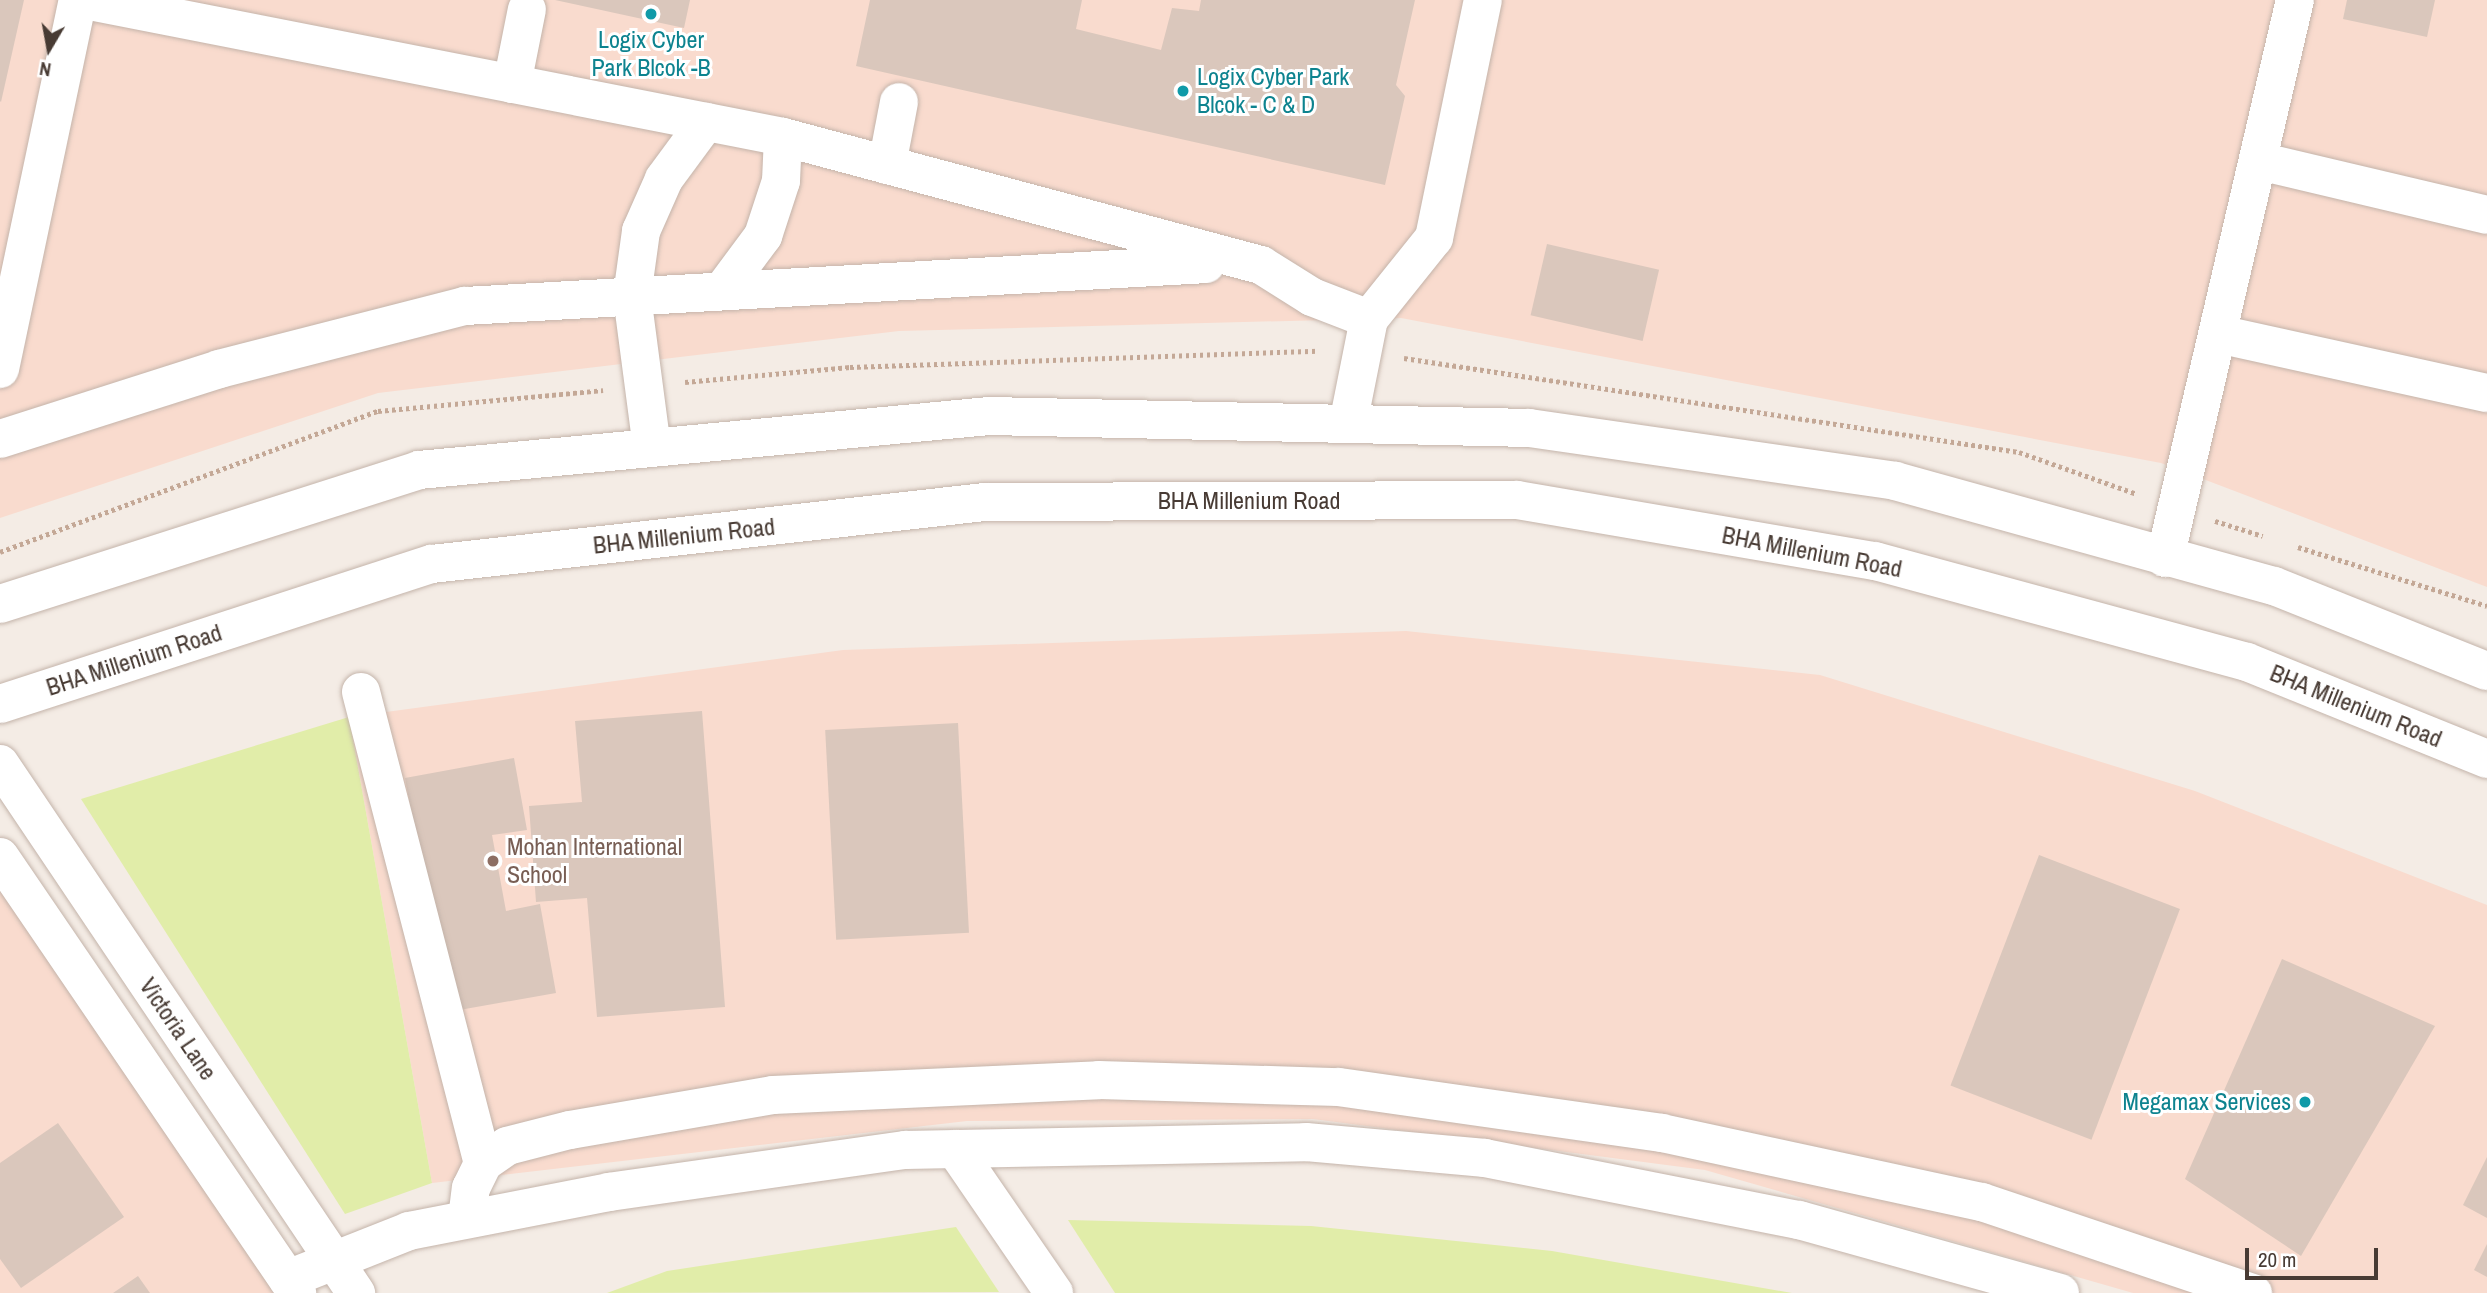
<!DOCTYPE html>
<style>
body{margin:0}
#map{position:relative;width:2487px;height:1293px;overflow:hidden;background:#f4ece5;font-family:"Archivo Narrow",sans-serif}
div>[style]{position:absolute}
.commercial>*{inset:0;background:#f9dbce}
.green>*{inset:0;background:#e1eda9}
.building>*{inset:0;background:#dac7bc;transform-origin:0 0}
.path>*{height:4.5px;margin-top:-2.25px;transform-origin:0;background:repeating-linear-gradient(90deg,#c4a896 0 3.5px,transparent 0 7px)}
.roads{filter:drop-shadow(0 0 2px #c4b4aa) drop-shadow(0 0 2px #c4b4aa)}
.minor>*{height:38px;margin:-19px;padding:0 19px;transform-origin:19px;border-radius:19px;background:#fff}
.dots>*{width:19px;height:19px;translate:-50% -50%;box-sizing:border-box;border:4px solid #fff;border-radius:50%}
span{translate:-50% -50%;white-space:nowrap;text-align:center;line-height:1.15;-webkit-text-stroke:6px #fff;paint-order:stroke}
.culture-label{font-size:24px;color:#0d838f}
.left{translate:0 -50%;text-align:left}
.right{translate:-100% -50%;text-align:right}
.street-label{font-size:24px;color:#483b34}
.education-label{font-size:24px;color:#785e54}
.north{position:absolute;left:14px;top:14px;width:70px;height:70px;-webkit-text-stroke:5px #fff;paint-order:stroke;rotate:190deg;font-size:19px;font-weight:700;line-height:28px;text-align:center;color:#483b34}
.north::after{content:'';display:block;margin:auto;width:24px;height:32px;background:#483b34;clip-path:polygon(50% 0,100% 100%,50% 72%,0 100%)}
.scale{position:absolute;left:2245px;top:1248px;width:133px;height:32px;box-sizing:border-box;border:4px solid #483b34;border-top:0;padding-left:9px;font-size:21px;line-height:24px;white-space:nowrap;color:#483b34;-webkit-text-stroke:5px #fff;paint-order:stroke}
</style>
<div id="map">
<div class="commercial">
<div style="clip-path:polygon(0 0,2487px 0,2487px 587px,2161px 463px,1401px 318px,899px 331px,378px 393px,0 518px)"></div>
<div style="clip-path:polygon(1406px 631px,1820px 675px,2195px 791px,2487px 905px,2487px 1293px,2133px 1293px,1705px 1170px,1313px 1119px,967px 1121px,432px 1183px,349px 717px,843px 650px)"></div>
<div style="clip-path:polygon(0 863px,274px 1293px,0 1293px)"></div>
</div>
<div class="green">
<div style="clip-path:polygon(349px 717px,432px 1183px,345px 1214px,81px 799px)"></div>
<div style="clip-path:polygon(1068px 1220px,1311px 1226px,1552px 1251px,1792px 1293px,1115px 1293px)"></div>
<div style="clip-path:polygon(956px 1227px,999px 1292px,607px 1293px,667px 1271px)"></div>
</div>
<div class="building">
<div style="clip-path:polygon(0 0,24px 0,1px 102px,0 101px)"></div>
<div style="clip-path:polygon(555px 0,690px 0,684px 28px)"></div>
<div style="clip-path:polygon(870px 0,1082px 0,1076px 29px,1161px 50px,1172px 8px,1199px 11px,1201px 0,1415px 0,1396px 85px,1405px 96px,1385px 185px,856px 66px)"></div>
<div style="clip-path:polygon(2347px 0,2435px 0,2427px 37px,2343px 19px)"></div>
<div style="left:1547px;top:244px;width:115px;height:73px;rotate:13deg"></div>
<div style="clip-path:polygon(702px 711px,725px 1007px,597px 1017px,587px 898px,536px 902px,529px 806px,582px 802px,575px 721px)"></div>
<div style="left:958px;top:723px;width:210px;height:133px;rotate:87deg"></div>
<div style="clip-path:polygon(514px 758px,527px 830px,492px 835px,506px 911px,540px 904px,556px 993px,448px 1012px,405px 778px)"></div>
<div style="left:2039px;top:855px;width:151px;height:247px;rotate:21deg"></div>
<div style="clip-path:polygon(2282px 959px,2435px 1026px,2301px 1256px,2185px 1179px)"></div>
<div style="clip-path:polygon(58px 1123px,124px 1217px,21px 1288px,0 1259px,0 1163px)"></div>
<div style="clip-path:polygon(2487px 1157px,2487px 1218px,2463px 1205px)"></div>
<div style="clip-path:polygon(2487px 1244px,2487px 1277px,2474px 1270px)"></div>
<div style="clip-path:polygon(138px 1276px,150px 1293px,113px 1293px)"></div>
</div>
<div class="path">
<div style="left:1404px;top:358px;width:622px;rotate:8.69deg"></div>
<div style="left:2019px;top:452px;width:125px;rotate:19.6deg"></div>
<div style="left:685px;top:382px;width:166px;rotate:-5.2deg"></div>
<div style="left:850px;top:367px;width:469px;rotate:-2deg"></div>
<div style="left:2215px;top:521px;width:50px;rotate:17.4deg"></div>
<div style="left:2298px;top:547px;width:198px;rotate:17.3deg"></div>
<div style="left:0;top:552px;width:403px;rotate:-20.5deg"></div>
<div style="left:378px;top:411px;width:226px;rotate:-5.3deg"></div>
</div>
<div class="roads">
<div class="minor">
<div style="left:85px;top:0;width:711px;rotate:11.1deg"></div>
<div style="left:783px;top:137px;width:495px;rotate:15deg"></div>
<div style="left:1261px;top:265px;width:60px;rotate:32.1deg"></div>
<div style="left:1312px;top:297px;width:61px;rotate:21.1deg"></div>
<div style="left:512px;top:84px;width:76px;rotate:-78.7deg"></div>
<div style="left:2259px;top:161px;width:234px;rotate:13.3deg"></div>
<div style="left:887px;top:165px;width:64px;rotate:-79.2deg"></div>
<div style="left:722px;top:291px;width:69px;rotate:-53.3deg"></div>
<div style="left:763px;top:236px;width:58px;rotate:-71.9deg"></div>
<div style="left:781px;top:181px;width:44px;rotate:-87.4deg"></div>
<div style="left:2218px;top:334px;width:275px;rotate:12.4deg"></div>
<div style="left:0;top:369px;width:377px;rotate:-78.1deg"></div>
<div style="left:1348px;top:424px;width:107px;rotate:-78.7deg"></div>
<div style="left:1369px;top:319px;width:104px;rotate:-51.3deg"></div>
<div style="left:1434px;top:238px;width:243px;rotate:-78.4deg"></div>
<div style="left:0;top:439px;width:230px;rotate:-17.7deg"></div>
<div style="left:219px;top:369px;width:254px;rotate:-14.4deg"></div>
<div style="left:465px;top:306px;width:742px;rotate:-3.24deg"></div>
<div style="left:652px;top:448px;width:153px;rotate:-97.5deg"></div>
<div style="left:632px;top:296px;width:66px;rotate:-82.1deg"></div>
<div style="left:641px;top:231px;width:57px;rotate:-66.1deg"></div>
<div style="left:664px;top:179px;width:71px;rotate:-53.6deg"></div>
<div style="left:2165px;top:558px;width:573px;rotate:-76.89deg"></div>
<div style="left:0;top:604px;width:440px;rotate:-17.7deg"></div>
<div style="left:419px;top:470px;width:573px;rotate:-5.41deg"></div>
<div style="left:989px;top:416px;width:540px;rotate:1.27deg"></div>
<div style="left:1529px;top:428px;width:370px;rotate:8.2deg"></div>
<div style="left:1895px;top:481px;width:393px;rotate:15.5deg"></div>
<div style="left:2274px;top:586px;width:229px;rotate:21.8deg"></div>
<div style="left:361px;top:692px;width:487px;rotate:75.5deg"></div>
<div style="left:0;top:704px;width:454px;rotate:-18deg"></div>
<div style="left:432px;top:564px;width:556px;rotate:-6.4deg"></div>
<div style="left:985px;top:502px;width:532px;rotate:-0.22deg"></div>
<div style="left:1517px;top:500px;width:363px;rotate:9.7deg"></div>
<div style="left:1875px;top:561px;width:385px;rotate:15.2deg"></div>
<div style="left:2247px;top:662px;width:259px;rotate:22deg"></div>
<div style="left:0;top:764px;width:638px;rotate:56.06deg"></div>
<div style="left:0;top:857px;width:528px;rotate:55.74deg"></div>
<div style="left:955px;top:1149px;width:175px;rotate:55.5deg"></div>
<div style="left:467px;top:1219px;width:31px;rotate:-83deg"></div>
<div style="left:471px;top:1188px;width:28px;rotate:-64deg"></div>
<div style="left:483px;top:1163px;width:29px;rotate:-35deg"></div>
<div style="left:507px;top:1146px;width:65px;rotate:-14.3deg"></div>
<div style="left:570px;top:1130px;width:206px;rotate:-9.8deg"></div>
<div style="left:773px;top:1095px;width:326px;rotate:-2.6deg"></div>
<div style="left:1099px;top:1080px;width:240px;rotate:1.7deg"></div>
<div style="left:1339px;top:1087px;width:326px;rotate:8.1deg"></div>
<div style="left:1662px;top:1133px;width:327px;rotate:12.2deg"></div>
<div style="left:1982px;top:1202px;width:286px;rotate:18.6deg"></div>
<div style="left:288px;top:1279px;width:130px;rotate:-21.6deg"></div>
<div style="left:409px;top:1231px;width:204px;rotate:-11deg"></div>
<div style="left:609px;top:1192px;width:299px;rotate:-8.1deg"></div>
<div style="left:905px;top:1150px;width:401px;rotate:-1.1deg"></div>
<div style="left:1306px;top:1142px;width:180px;rotate:5.1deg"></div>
<div style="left:1485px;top:1158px;width:320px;rotate:11.2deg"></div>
<div style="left:1799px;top:1220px;width:271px;rotate:15.6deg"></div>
</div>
</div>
<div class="dots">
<div style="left:651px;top:14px;background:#0f9aa8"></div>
<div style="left:1183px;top:91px;background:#0f9aa8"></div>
<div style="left:493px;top:861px;background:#8d6e63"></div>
<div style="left:2305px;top:1102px;background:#0f9aa8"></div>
</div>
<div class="culture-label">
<span style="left:651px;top:54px">Logix Cyber<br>Park Blcok -B</span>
<span class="left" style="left:1197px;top:91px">Logix Cyber Park<br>Blcok - C &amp; D</span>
<span class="right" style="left:2291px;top:1102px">Megamax Services</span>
</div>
<div class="street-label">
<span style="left:1249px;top:501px">BHA Millenium Road</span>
<span style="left:684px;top:536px;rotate:-6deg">BHA Millenium Road</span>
<span style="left:1812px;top:552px;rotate:11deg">BHA Millenium Road</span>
<span style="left:134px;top:660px;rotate:-18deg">BHA Millenium Road</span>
<span style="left:2356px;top:706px;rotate:22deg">BHA Millenium Road</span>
<span style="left:178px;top:1029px;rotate:56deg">Victoria Lane</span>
</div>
<div class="education-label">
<span class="left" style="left:507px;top:861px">Mohan International<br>School</span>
</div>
<div class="north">N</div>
<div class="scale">20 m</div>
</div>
